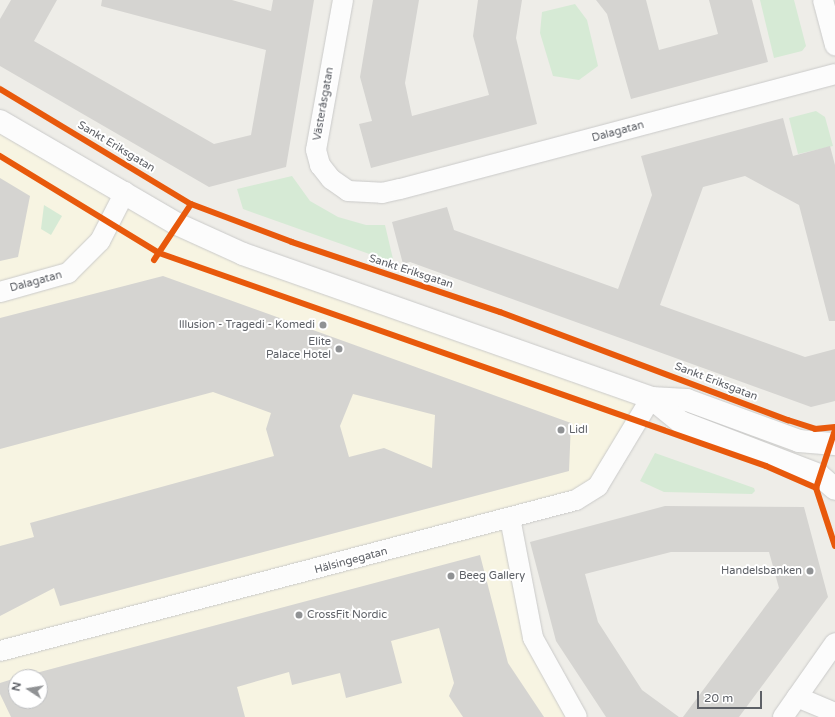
<!DOCTYPE html>
<meta charset="utf-8">
<style>
body{margin:0}
#map{position:relative;width:835px;height:717px;overflow:hidden;background:#eeede8;font-family:"Varela Round",sans-serif}
div>[style]{position:absolute}
.commercial>*{inset:0;background:#f7f4e2}
.green>*{inset:0;background:#d6ead5}
.building>*{inset:0;background:#d5d4d1}
.roads{filter:drop-shadow(0 0 1px #cacac9) drop-shadow(0 0 1px #cacac9)}
.minor>*{height:20px;margin:-10px;padding:0 10px;transform-origin:10px;border-radius:10px;background:#fcfcfc}
.secondary>*{height:22px;margin:-11px;padding:0 11px;transform-origin:11px;border-radius:11px;background:#fcfcfc}
.cycleway>*{height:6px;margin:-3px;padding:0 3px;transform-origin:3px;border-radius:3px;background:#e8590c}
.dots>*{width:11px;height:11px;translate:-50% -50%;box-sizing:border-box;border:2px solid #fff;border-radius:50%}
span{translate:-50% -50%;white-space:nowrap;text-align:center;line-height:1.15;-webkit-text-stroke:4px #fff;paint-order:stroke}
.street-label{font-size:11px;color:#5e6167}
.poi-label{font-size:11px;color:#5e6167}
.right{translate:-100% -50%;text-align:right}
.left{translate:0 -50%;text-align:left}
.north{position:absolute;left:8px;top:669px;width:40px;height:40px;box-sizing:border-box;background:#fff;border:1px solid #bfc0c2;border-radius:50%;rotate:282deg;font-size:11px;font-weight:700;line-height:16px;text-align:center;color:#5e6167}
.north::after{content:'';display:block;margin:auto;width:14px;height:18px;background:#909294;clip-path:polygon(50% 0,100% 100%,50% 72%,0 100%)}
.scale{position:absolute;left:697px;top:691px;width:65px;height:18px;box-sizing:border-box;border:2px solid #5e6167;border-top:0;padding-left:5px;font-size:12px;line-height:14px;white-space:nowrap;color:#5e6167;-webkit-text-stroke:3px #fff;paint-order:stroke}
</style>
<div id="map">
<div class="commercial">
<div style="clip-path:polygon(evenodd,0 123px,177px 229px,647px 400px,597px 484px,508px 516px,536px 642px,576px 717px,0 717px,0 123px,16px 677px,40px 677px,40px 701px,16px 701px,16px 677px)"></div>
</div>
<div class="green">
<div style="clip-path:polygon(760px 0,794px 0,806px 46px,802px 51px,774px 58px)"></div>
<div style="clip-path:polygon(575px 4px,587px 20px,598px 66px,579px 80px,553px 76px,540px 33px,542px 12px)"></div>
<div style="clip-path:polygon(816px 111px,825px 117px,833px 146px,798px 154px,789px 118px)"></div>
<div style="clip-path:polygon(292px 176px,310px 201px,338px 217px,366px 225px,385px 225px,393px 259px,389px 261px,243px 209px,237px 189px)"></div>
<div style="clip-path:polygon(44px 205px,62px 216px,51px 235px,41px 229px)"></div>
<div style="clip-path:polygon(655px 453px,754px 488px,755px 491px,752px 494px,664px 492px,640px 481px)"></div>
</div>
<div class="building">
<div style="clip-path:polygon(11px 0,57px 0,34px 41px,214px 144px,251px 135px,266px 50px,101px 6px,102px 0,232px 0,271px 11px,273px 0,314px 0,286px 167px,209px 187px,0 66px,0 19px)"></div>
<div style="clip-path:polygon(373px 0,419px 0,405px 83px,412px 116px,489px 95px,473px 36px,478px 0,522px 0,516px 38px,537px 124px,371px 168px,359px 124px,372px 121px,360px 77px)"></div>
<div style="clip-path:polygon(596px 0,646px 0,659px 50px,718px 34px,709px 0,752px 0,768px 62px,631px 99px,607px 14px)"></div>
<div style="clip-path:polygon(783px 118px,793px 156px,830px 146px,835px 165px,835px 321px,829px 321px,799px 205px,745px 176px,703px 187px,660px 305px,805px 357px,835px 349px,835px 401px,811px 407px,410px 262px,403px 264px,392px 222px,447px 207px,454px 230px,618px 289px,652px 195px,641px 156px)"></div>
<div style="clip-path:polygon(0 178px,30px 196px,18px 257px,0 261px)"></div>
<div style="clip-path:polygon(evenodd,163px 276px,571px 423px,569px 471px,60px 606px,54px 588px,0 616px,0 546px,34px 537px,30px 523px,274px 456px,266px 429px,271px 413px,213px 392px,0 449px,0 318px,163px 276px,353px 394px,435px 415px,432px 468px,384px 448px,349px 457px,340px 426px,353px 394px)"></div>
<div style="clip-path:polygon(665px 506px,804px 507px,828px 597px,739px 717px,683px 717px,779px 588px,769px 552px,671px 552px,585px 574px,598px 622px,642px 690px,679px 717px,606px 717px,556px 641px,530px 542px)"></div>
<div style="clip-path:polygon(480px 555px,508px 663px,544px 717px,463px 717px,449px 696px,454px 683px,439px 628px,391px 641px,402px 683px,346px 698px,340px 673px,292px 685px,289px 672px,237px 687px,245px 717px,11px 717px,0 694px,0 683px,16px 678px,16px 701px,40px 701px,40px 677px,21px 677px)"></div>
</div>
<div class="roads">
<div class="minor">
<div style="left:343px;top:0;width:152px;rotate:100.2deg"></div>
<div style="left:316px;top:150px;width:16px;rotate:75deg"></div>
<div style="left:320px;top:165px;width:18px;rotate:52deg"></div>
<div style="left:331px;top:179px;width:21px;rotate:35deg"></div>
<div style="left:348px;top:191px;width:34px;rotate:3deg"></div>
<div style="left:382px;top:193px;width:18px;rotate:-13deg"></div>
<div style="left:400px;top:189px;width:450px;rotate:-14.8deg"></div>
<div style="left:823px;top:0;width:47px;rotate:75.1deg"></div>
<div style="left:0;top:292px;width:71px;rotate:-15.6deg"></div>
<div style="left:68px;top:273px;width:45px;rotate:-45deg"></div>
<div style="left:100px;top:241px;width:55px;rotate:-63deg"></div>
<div style="left:510px;top:518px;width:122px;rotate:79.1deg"></div>
<div style="left:533px;top:638px;width:90px;rotate:60.9deg"></div>
<div style="left:0;top:651px;width:595px;rotate:-14.69deg"></div>
<div style="left:576px;top:500px;width:26px;rotate:-32deg"></div>
<div style="left:598px;top:486px;width:103px;rotate:-58.9deg"></div>
<div style="left:797px;top:697px;width:41px;rotate:22.8deg"></div>
<div style="left:783px;top:717px;width:90px;rotate:-54.9deg"></div>
</div>
<div class="secondary">
<div style="left:0;top:121px;width:205px;rotate:30.2deg"></div>
<div style="left:177px;top:224px;width:72px;rotate:24.4deg"></div>
<div style="left:243px;top:254px;width:433px;rotate:19.4deg"></div>
<div style="left:651px;top:398px;width:36px;rotate:3deg"></div>
<div style="left:687px;top:400px;width:119px;rotate:20.1deg"></div>
<div style="left:799px;top:441px;width:36px;rotate:5deg"></div>
<div style="left:651px;top:398px;width:38px;rotate:39deg"></div>
<div style="left:681px;top:422px;width:148px;rotate:21deg"></div>
<div style="left:819px;top:475px;width:21px;rotate:41deg"></div>
</div>
</div>
<div class="cycleway">
<div style="left:0;top:89px;width:223px;rotate:31.1deg"></div>
<div style="left:191px;top:204px;width:108px;rotate:20.6deg"></div>
<div style="left:292px;top:242px;width:219px;rotate:18.6deg"></div>
<div style="left:500px;top:312px;width:308px;rotate:20.6deg"></div>
<div style="left:788px;top:420px;width:28px;rotate:18deg"></div>
<div style="left:815px;top:429px;width:20px;rotate:-6deg"></div>
<div style="left:0;top:156px;width:186px;rotate:31.4deg"></div>
<div style="left:159px;top:253px;width:643px;rotate:19.34deg"></div>
<div style="left:766px;top:466px;width:55px;rotate:23.7deg"></div>
<div style="left:154px;top:260px;width:67px;rotate:-56.5deg"></div>
<div style="left:835px;top:430px;width:61px;rotate:108.1deg"></div>
<div style="left:816px;top:488px;width:61px;rotate:71.9deg"></div>
</div>
<div class="dots">
<div style="left:323px;top:325px;background:#909294"></div>
<div style="left:339px;top:349px;background:#909294"></div>
<div style="left:561px;top:430px;background:#909294"></div>
<div style="left:810px;top:571px;background:#909294"></div>
<div style="left:451px;top:576px;background:#909294"></div>
<div style="left:299px;top:615px;background:#909294"></div>
</div>
<div class="street-label">
<span style="left:324px;top:104px;rotate:-80deg">Västeråsgatan</span>
<span style="left:618px;top:132px;rotate:-15deg">Dalagatan</span>
<span style="left:116px;top:147px;rotate:31deg">Sankt Eriksgatan</span>
<span style="left:411px;top:272px;rotate:18deg">Sankt Eriksgatan</span>
<span style="left:36px;top:282px;rotate:-15deg">Dalagatan</span>
<span style="left:716px;top:382px;rotate:21deg">Sankt Eriksgatan</span>
<span style="left:351px;top:561px;rotate:-15deg">Hälsingegatan</span>
</div>
<div class="poi-label">
<span class="right" style="left:315px;top:325px">Illusion - Tragedi - Komedi</span>
<span class="right" style="left:331px;top:349px">Elite<br>Palace Hotel</span>
<span class="left" style="left:569px;top:430px">Lidl</span>
<span class="right" style="left:802px;top:571px">Handelsbanken</span>
<span class="left" style="left:459px;top:576px">Beeg Gallery</span>
<span class="left" style="left:307px;top:615px">CrossFit Nordic</span>
</div>
<div class="north">N</div>
<div class="scale">20 m</div>
</div>
